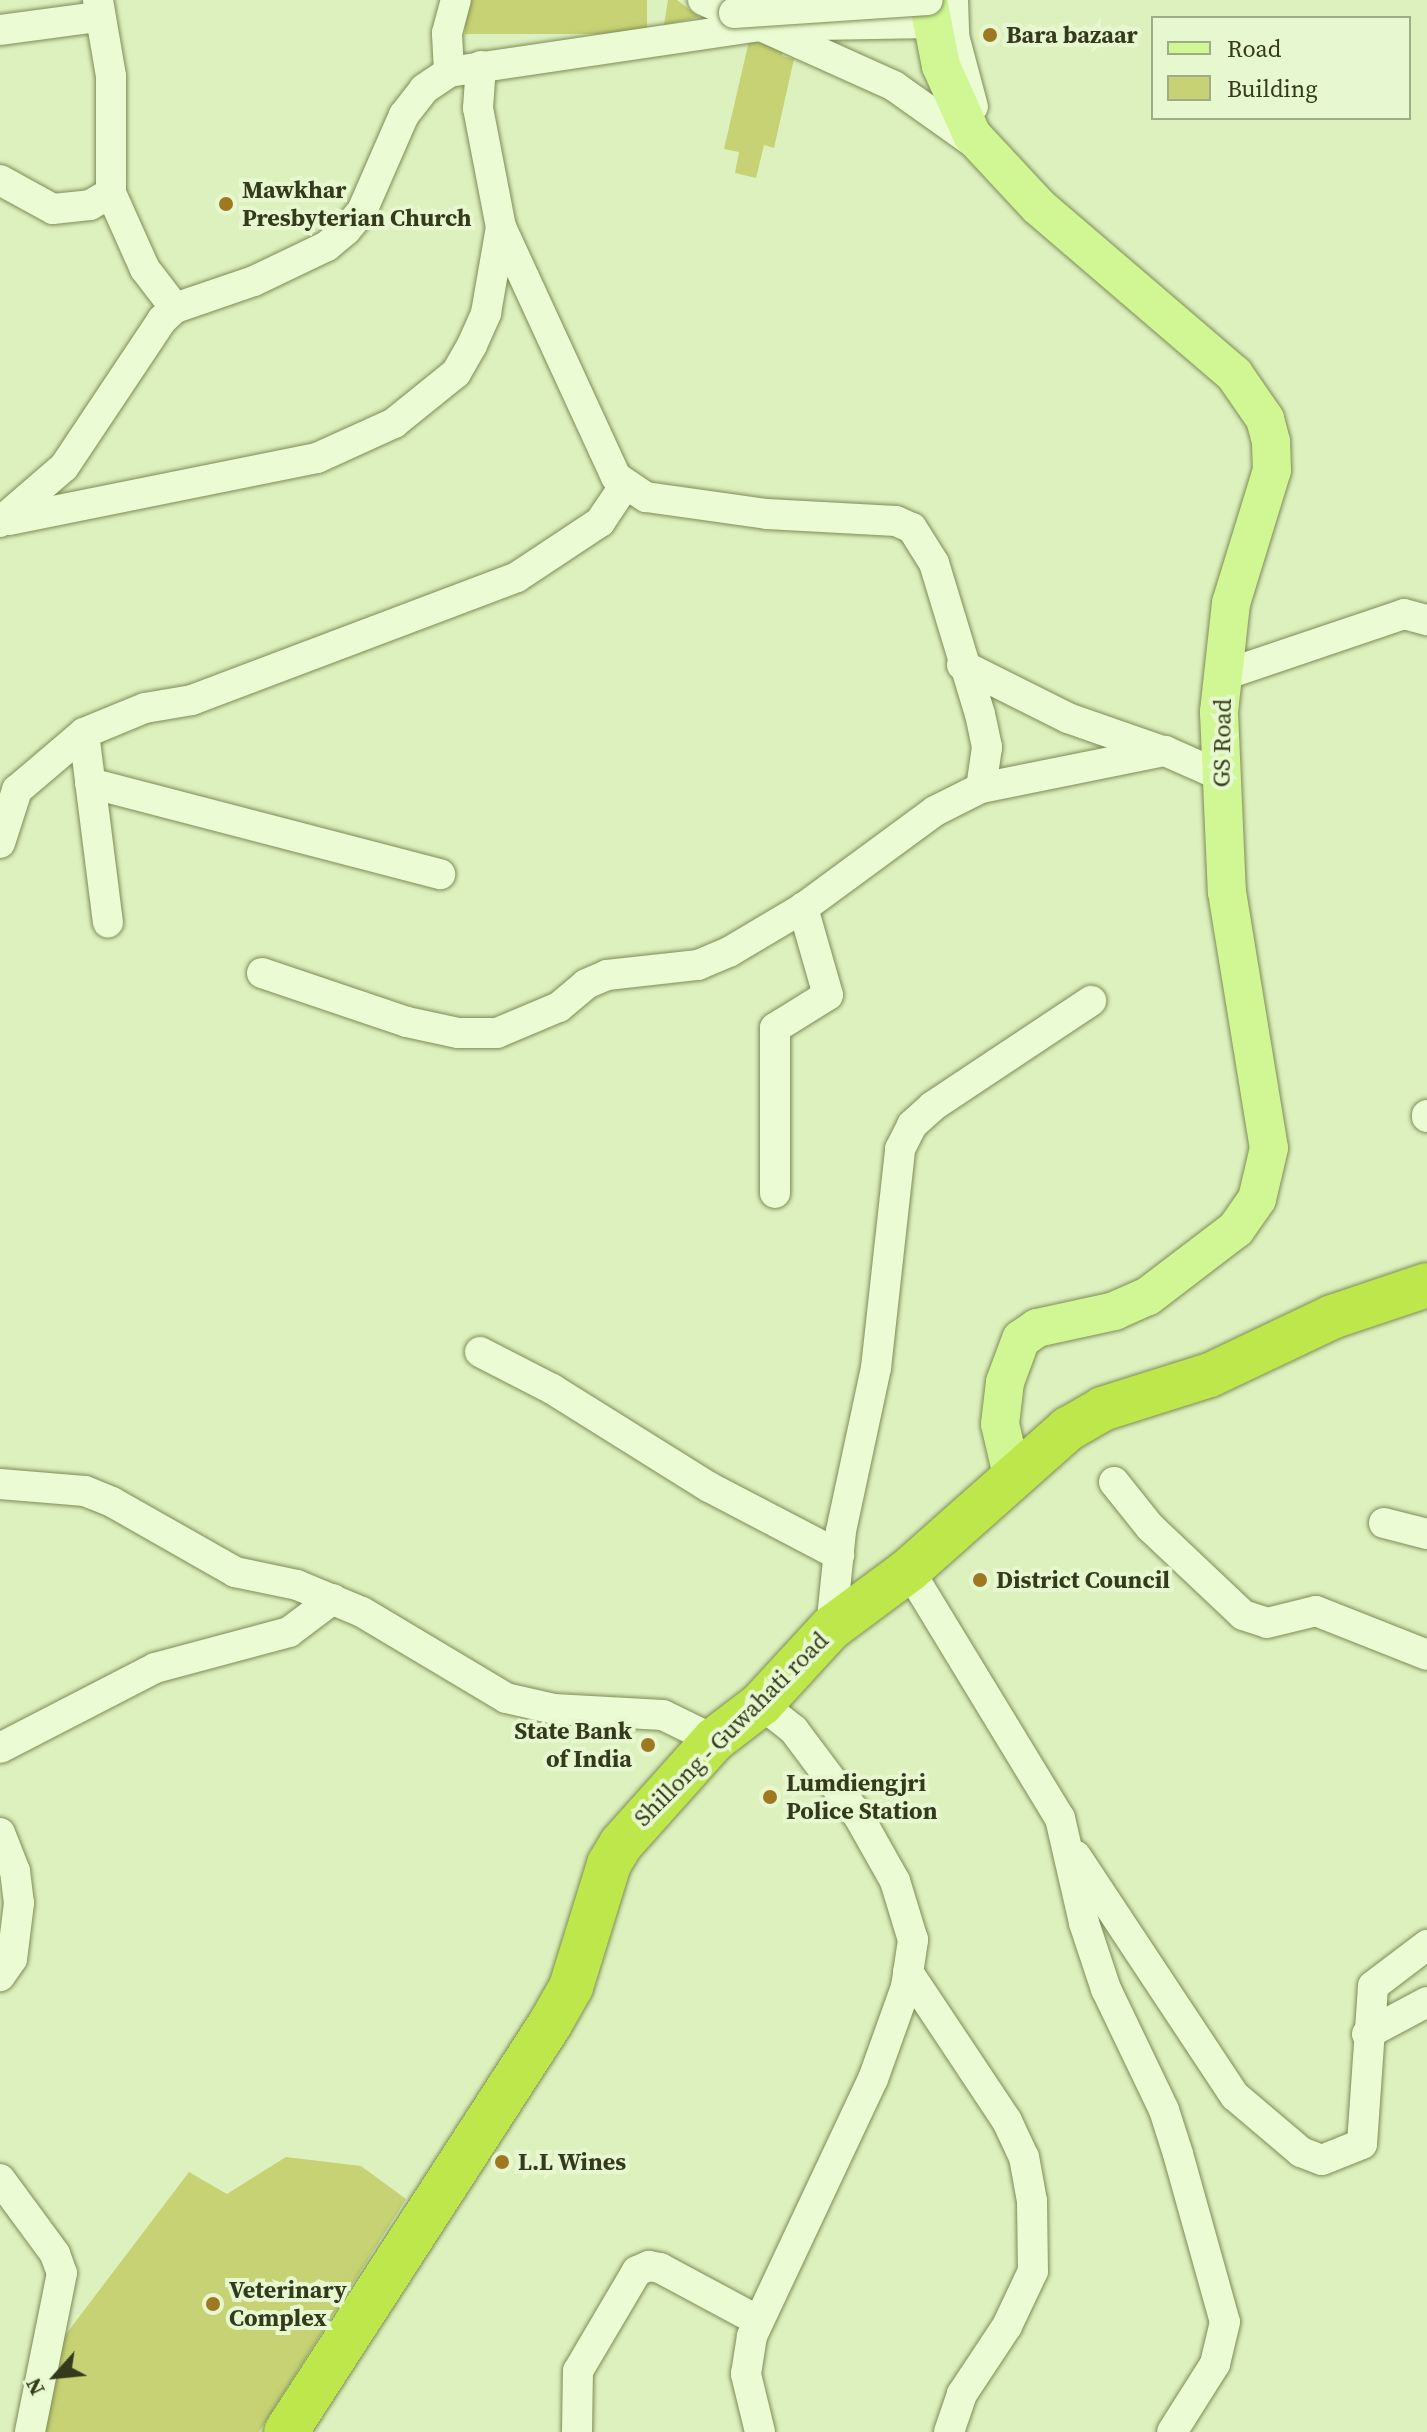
<!DOCTYPE html>
<style>
body{margin:0}
#map{position:relative;width:1427px;height:2432px;overflow:hidden;background:#ddf1bf;font-family:"Source Serif 4",serif}
div>[style]{position:absolute}
.building>*{inset:0;background:#c6d273;transform-origin:0 0}
.roads{filter:drop-shadow(0 0 2px #7f8b56) drop-shadow(0 0 2px #7f8b56)}
.minor>*{height:30px;margin:-15px;padding:0 15px;transform-origin:15px;border-radius:15px;background:#ebfbd3}
.major>*{height:38px;margin:-19px;padding:0 19px;transform-origin:19px;border-radius:19px;background:#d0f794}
.highway>*{height:44px;margin:-22px;padding:0 22px;transform-origin:22px;border-radius:22px;background:#bde74a}
.bridges{filter:drop-shadow(0 0 2px #7f8b56) drop-shadow(0 0 2px #7f8b56)}
.minor-bridge>*{height:30px;margin:-15px;padding:0 15px;transform-origin:15px;border-radius:15px;background:#ebfbd3}
.dots>*{width:22px;height:22px;translate:-50% -50%;box-sizing:border-box;border:4px solid #e7f8d0;border-radius:50%}
span{translate:-50% -50%;white-space:nowrap;text-align:center;line-height:1.15;-webkit-text-stroke:8px #e7f8d0;paint-order:stroke}
.poi-label{font-size:24px;color:#343a1c;font-weight:700}
.left{translate:0 -50%;text-align:left}
.right{translate:-100% -50%;text-align:right}
.street-label{font-size:24px;color:#343a1c}
.legend{position:absolute;left:1151px;top:16px;width:260px;height:104px;box-sizing:border-box;background:#e7f8d0;border:2px solid #9fac88;margin:0;padding:10px 14px;list-style:none;font-size:24px;color:#343a1c}
.legend li{display:flex;align-items:center;gap:16px;height:40px}
.legend b{width:40px;border:2px solid #9fac88}
.north{position:absolute;left:16px;top:2336px;width:80px;height:80px;-webkit-text-stroke:6px #e7f8d0;paint-order:stroke;rotate:243deg;font-size:22px;font-weight:700;line-height:32px;text-align:center;color:#343a1c}
.north::after{content:'';display:block;margin:auto;width:28px;height:36px;background:#343a1c;clip-path:polygon(50% 0,100% 100%,50% 72%,0 100%)}
</style>
<div id="map">
<div class="building">
<div style="left:465px;top:0;width:182px;height:34px"></div>
<div style="clip-path:polygon(668px 0,677px 0,699px 17px,664px 25px)"></div>
<div style="clip-path:polygon(749px 41px,783px 48px,782px 56px,794px 59px,774px 148px,764px 145px,756px 178px,735px 173px,739px 152px,724px 149px)"></div>
<div style="clip-path:polygon(286px 2157px,361px 2166px,406px 2199px,259px 2432px,33px 2432px,57px 2346px,189px 2172px,227px 2194px)"></div>
</div>
<div class="roads">
<div class="minor">
<div style="left:98px;top:0;width:77px;rotate:80.3deg"></div>
<div style="left:111px;top:76px;width:117px;rotate:90deg"></div>
<div style="left:111px;top:193px;width:83px;rotate:65.9deg"></div>
<div style="left:145px;top:269px;width:49px;rotate:52.4deg"></div>
<div style="left:703px;top:0;width:209px;rotate:24.2deg"></div>
<div style="left:894px;top:86px;width:102px;rotate:35.4deg"></div>
<div style="left:953px;top:0;width:36px;rotate:88deg"></div>
<div style="left:954px;top:36px;width:73px;rotate:75deg"></div>
<div style="left:0;top:30px;width:99px;rotate:-7.6deg"></div>
<div style="left:481px;top:66px;width:42px;rotate:94.1deg"></div>
<div style="left:478px;top:108px;width:121px;rotate:79.1deg"></div>
<div style="left:501px;top:227px;width:275px;rotate:65.3deg"></div>
<div style="left:616px;top:477px;width:36px;rotate:34deg"></div>
<div style="left:646px;top:497px;width:122px;rotate:8deg"></div>
<div style="left:767px;top:514px;width:129px;rotate:3.1deg"></div>
<div style="left:896px;top:521px;width:17px;rotate:24deg"></div>
<div style="left:912px;top:528px;width:41px;rotate:57.8deg"></div>
<div style="left:934px;top:563px;width:158px;rotate:73.1deg"></div>
<div style="left:980px;top:714px;width:34px;rotate:78deg"></div>
<div style="left:987px;top:747px;width:41px;rotate:98.3deg"></div>
<div style="left:449px;top:72px;width:39px;rotate:-93deg"></div>
<div style="left:447px;top:33px;width:34px;rotate:-75deg"></div>
<div style="left:0;top:180px;width:60px;rotate:28.7deg"></div>
<div style="left:53px;top:209px;width:37px;rotate:-6deg"></div>
<div style="left:90px;top:205px;width:24px;rotate:-30deg"></div>
<div style="left:9px;top:520px;width:314px;rotate:-11.4deg"></div>
<div style="left:317px;top:458px;width:85px;rotate:-24.4deg"></div>
<div style="left:394px;top:423px;width:80px;rotate:-38.9deg"></div>
<div style="left:456px;top:373px;width:32px;rotate:-60deg"></div>
<div style="left:472px;top:345px;width:35px;rotate:-66deg"></div>
<div style="left:486px;top:313px;width:87px;rotate:-80.1deg"></div>
<div style="left:0;top:522px;width:84px;rotate:-40.7deg"></div>
<div style="left:64px;top:467px;width:177px;rotate:-56.3deg"></div>
<div style="left:162px;top:320px;width:18px;rotate:-43deg"></div>
<div style="left:175px;top:308px;width:83px;rotate:-18.9deg"></div>
<div style="left:254px;top:281px;width:81px;rotate:-25.6deg"></div>
<div style="left:327px;top:246px;width:25px;rotate:-40deg"></div>
<div style="left:346px;top:230px;width:25px;rotate:-50deg"></div>
<div style="left:362px;top:211px;width:105px;rotate:-66.4deg"></div>
<div style="left:404px;top:115px;width:33px;rotate:-52deg"></div>
<div style="left:424px;top:89px;width:30px;rotate:-34deg"></div>
<div style="left:449px;top:72px;width:313px;rotate:-8.4deg"></div>
<div style="left:759px;top:26px;width:173px;rotate:-1deg"></div>
<div style="left:962px;top:665px;width:119px;rotate:26.6deg"></div>
<div style="left:1068px;top:718px;width:100px;rotate:19.3deg"></div>
<div style="left:1224px;top:675px;width:190px;rotate:-18.7deg"></div>
<div style="left:1404px;top:614px;width:24px;rotate:15deg"></div>
<div style="left:84px;top:733px;width:191px;rotate:82.8deg"></div>
<div style="left:90px;top:783px;width:362px;rotate:14.6deg"></div>
<div style="left:0;top:843px;width:56px;rotate:-72.2deg"></div>
<div style="left:17px;top:790px;width:88px;rotate:-40.4deg"></div>
<div style="left:84px;top:733px;width:66px;rotate:-22.3deg"></div>
<div style="left:145px;top:708px;width:48px;rotate:-9.7deg"></div>
<div style="left:192px;top:700px;width:347px;rotate:-20.7deg"></div>
<div style="left:517px;top:577px;width:100px;rotate:-33.5deg"></div>
<div style="left:600px;top:522px;width:45px;rotate:-56deg"></div>
<div style="left:262px;top:973px;width:153px;rotate:18.7deg"></div>
<div style="left:407px;top:1022px;width:52px;rotate:12.2deg"></div>
<div style="left:458px;top:1033px;width:39px"></div>
<div style="left:497px;top:1033px;width:67px;rotate:-22.8deg"></div>
<div style="left:559px;top:1007px;width:35px;rotate:-40deg"></div>
<div style="left:586px;top:984px;width:23px;rotate:-23deg"></div>
<div style="left:607px;top:975px;width:92px;rotate:-6.3deg"></div>
<div style="left:698px;top:965px;width:34px;rotate:-23deg"></div>
<div style="left:729px;top:952px;width:86px;rotate:-30.7deg"></div>
<div style="left:803px;top:908px;width:164px;rotate:-36.3deg"></div>
<div style="left:935px;top:811px;width:51px;rotate:-26.6deg"></div>
<div style="left:981px;top:788px;width:188px;rotate:-11.4deg"></div>
<div style="left:1165px;top:751px;width:62px;rotate:23.7deg"></div>
<div style="left:1427px;top:1117px;width:2px;rotate:-90deg"></div>
<div style="left:775px;top:1193px;width:165px;rotate:-90deg"></div>
<div style="left:775px;top:1028px;width:62px;rotate:-31.9deg"></div>
<div style="left:828px;top:995px;width:91px;rotate:-106deg"></div>
<div style="left:480px;top:1352px;width:81px;rotate:27.2deg"></div>
<div style="left:552px;top:1389px;width:185px;rotate:32deg"></div>
<div style="left:709px;top:1487px;width:147px;rotate:27.6deg"></div>
<div style="left:1114px;top:1482px;width:58px;rotate:51.3deg"></div>
<div style="left:1150px;top:1527px;width:128px;rotate:43.4deg"></div>
<div style="left:1243px;top:1615px;width:25px;rotate:18deg"></div>
<div style="left:1267px;top:1623px;width:50px;rotate:-13.8deg"></div>
<div style="left:1316px;top:1611px;width:119px;rotate:21.6deg"></div>
<div style="left:0;top:1484px;width:85px;rotate:4.7deg"></div>
<div style="left:85px;top:1491px;width:29px;rotate:22deg"></div>
<div style="left:112px;top:1502px;width:142px;rotate:29.6deg"></div>
<div style="left:235px;top:1572px;width:63px;rotate:11.8deg"></div>
<div style="left:297px;top:1585px;width:70px;rotate:22.6deg"></div>
<div style="left:362px;top:1612px;width:168px;rotate:30.8deg"></div>
<div style="left:506px;top:1698px;width:49px;rotate:12.9deg"></div>
<div style="left:554px;top:1709px;width:109px;rotate:3.2deg"></div>
<div style="left:663px;top:1715px;width:57px;rotate:26.1deg"></div>
<div style="left:1384px;top:1523px;width:44px;rotate:14.3deg"></div>
<div style="left:909px;top:1570px;width:290px;rotate:58.7deg"></div>
<div style="left:1060px;top:1818px;width:108px;rotate:77.1deg"></div>
<div style="left:1084px;top:1923px;width:70px;rotate:71.6deg"></div>
<div style="left:1106px;top:1989px;width:134px;rotate:64.4deg"></div>
<div style="left:1164px;top:2110px;width:46px;rotate:72.3deg"></div>
<div style="left:1178px;top:2154px;width:174px;rotate:74.4deg"></div>
<div style="left:1225px;top:2322px;width:43px;rotate:103.4deg"></div>
<div style="left:1215px;top:2364px;width:80px;rotate:122.3deg"></div>
<div style="left:831px;top:1628px;width:98px;rotate:-84.1deg"></div>
<div style="left:841px;top:1531px;width:167px;rotate:-77.9deg"></div>
<div style="left:876px;top:1368px;width:220px;rotate:-83.7deg"></div>
<div style="left:900px;top:1149px;width:27px;rotate:-63deg"></div>
<div style="left:912px;top:1125px;width:28px;rotate:-42deg"></div>
<div style="left:933px;top:1106px;width:190px;rotate:-33.6deg"></div>
<div style="left:0;top:1748px;width:174px;rotate:-27.3deg"></div>
<div style="left:155px;top:1668px;width:139px;rotate:-15deg"></div>
<div style="left:289px;top:1632px;width:55px;rotate:-36.9deg"></div>
<div style="left:0;top:1833px;width:41px;rotate:68.5deg"></div>
<div style="left:15px;top:1871px;width:32px;rotate:83deg"></div>
<div style="left:19px;top:1903px;width:56px;rotate:97.1deg"></div>
<div style="left:12px;top:1959px;width:21px;rotate:125deg"></div>
<div style="left:1076px;top:1856px;width:288px;rotate:56.5deg"></div>
<div style="left:1235px;top:2096px;width:87px;rotate:40.3deg"></div>
<div style="left:1301px;top:2152px;width:22px;rotate:21deg"></div>
<div style="left:1322px;top:2160px;width:43px;rotate:-21.8deg"></div>
<div style="left:1362px;top:2144px;width:158px;rotate:-86deg"></div>
<div style="left:1373px;top:1986px;width:68px;rotate:-37.2deg"></div>
<div style="left:908px;top:1972px;width:179px;rotate:56.4deg"></div>
<div style="left:1007px;top:2121px;width:40px;rotate:65deg"></div>
<div style="left:1024px;top:2157px;width:45px;rotate:79.7deg"></div>
<div style="left:1032px;top:2201px;width:70px;rotate:89.2deg"></div>
<div style="left:1033px;top:2271px;width:61px;rotate:115.3deg"></div>
<div style="left:1007px;top:2326px;width:82px;rotate:123.5deg"></div>
<div style="left:962px;top:2394px;width:40px;rotate:108.9deg"></div>
<div style="left:1367px;top:2034px;width:68px;rotate:-28.1deg"></div>
<div style="left:0;top:2179px;width:93px;rotate:53.7deg"></div>
<div style="left:55px;top:2254px;width:20px;rotate:70deg"></div>
<div style="left:62px;top:2273px;width:162px;rotate:101.4deg"></div>
<div style="left:577px;top:2432px;width:61px;rotate:-89.1deg"></div>
<div style="left:578px;top:2371px;width:116px;rotate:-59.5deg"></div>
<div style="left:637px;top:2271px;width:13px;rotate:-23deg"></div>
<div style="left:649px;top:2266px;width:11px;rotate:10deg"></div>
<div style="left:660px;top:2268px;width:112px;rotate:28.2deg"></div>
<div style="left:760px;top:2432px;width:60px;rotate:-103.6deg"></div>
<div style="left:746px;top:2374px;width:38px;rotate:-81deg"></div>
<div style="left:752px;top:2336px;width:284px;rotate:-64.8deg"></div>
<div style="left:873px;top:2079px;width:98px;rotate:-70.3deg"></div>
<div style="left:906px;top:1987px;width:48px;rotate:-81.5deg"></div>
<div style="left:913px;top:1940px;width:62px;rotate:-107deg"></div>
<div style="left:895px;top:1881px;width:73px;rotate:-119.4deg"></div>
<div style="left:859px;top:1817px;width:109px;rotate:-126.8deg"></div>
<div style="left:794px;top:1730px;width:42px;rotate:-141.8deg"></div>
</div>
<div class="major">
<div style="left:928px;top:0;width:67px;rotate:78.9deg"></div>
<div style="left:941px;top:66px;width:76px;rotate:65.8deg"></div>
<div style="left:972px;top:135px;width:98px;rotate:47.1deg"></div>
<div style="left:1039px;top:207px;width:257px;rotate:40.6deg"></div>
<div style="left:1234px;top:374px;width:55px;rotate:55.4deg"></div>
<div style="left:1265px;top:419px;width:24px;rotate:75deg"></div>
<div style="left:1271px;top:442px;width:28px;rotate:88deg"></div>
<div style="left:1272px;top:470px;width:139px;rotate:107.1deg"></div>
<div style="left:1231px;top:603px;width:110px;rotate:96.3deg"></div>
<div style="left:1219px;top:712px;width:180px;rotate:87.5deg"></div>
<div style="left:1227px;top:892px;width:259px;rotate:80.7deg"></div>
<div style="left:1269px;top:1148px;width:52px;rotate:103.2deg"></div>
<div style="left:1257px;top:1199px;width:37px;rotate:125deg"></div>
<div style="left:1236px;top:1229px;width:111px;rotate:142.7deg"></div>
<div style="left:1148px;top:1296px;width:36px;rotate:156deg"></div>
<div style="left:1115px;top:1311px;width:80px;rotate:167.7deg"></div>
<div style="left:1037px;top:1328px;width:19px;rotate:145deg"></div>
<div style="left:1021px;top:1339px;width:46px;rotate:110.4deg"></div>
<div style="left:1005px;top:1382px;width:42px;rotate:96.8deg"></div>
<div style="left:1000px;top:1424px;width:52px;rotate:76.8deg"></div>
</div>
<div class="highway">
<div style="left:286px;top:2432px;width:486px;rotate:-57.1deg"></div>
<div style="left:550px;top:2024px;width:43px;rotate:-60.4deg"></div>
<div style="left:571px;top:1987px;width:129px;rotate:-72.8deg"></div>
<div style="left:609px;top:1864px;width:23px;rotate:-59deg"></div>
<div style="left:621px;top:1844px;width:140px;rotate:-48.2deg"></div>
<div style="left:714px;top:1740px;width:59px;rotate:-37.5deg"></div>
<div style="left:761px;top:1704px;width:103px;rotate:-47.4deg"></div>
<div style="left:831px;top:1628px;width:97px;rotate:-36.6deg"></div>
<div style="left:909px;top:1570px;width:213px;rotate:-41.6deg"></div>
<div style="left:1068px;top:1429px;width:39px;rotate:-30deg"></div>
<div style="left:1102px;top:1409px;width:113px;rotate:-17.5deg"></div>
<div style="left:1210px;top:1375px;width:135px;rotate:-25.4deg"></div>
<div style="left:1332px;top:1317px;width:100px;rotate:-18.6deg"></div>
</div>
</div>
<div class="bridges">
<div class="minor-bridge">
<div style="left:734px;top:13px;width:194px;rotate:-3.8deg"></div>
</div>
</div>
<div class="dots">
<div style="left:990px;top:35px;background:#9e7922"></div>
<div style="left:226px;top:204px;background:#9e7922"></div>
<div style="left:980px;top:1580px;background:#9e7922"></div>
<div style="left:648px;top:1745px;background:#9e7922"></div>
<div style="left:770px;top:1797px;background:#9e7922"></div>
<div style="left:502px;top:2162px;background:#9e7922"></div>
<div style="left:213px;top:2304px;background:#9e7922"></div>
</div>
<div class="poi-label">
<span class="left" style="left:1006px;top:35px">Bara bazaar</span>
<span class="left" style="left:242px;top:204px">Mawkhar<br>Presbyterian Church</span>
<span class="left" style="left:996px;top:1580px">District Council</span>
<span class="right" style="left:632px;top:1745px">State Bank<br>of India</span>
<span class="left" style="left:786px;top:1797px">Lumdiengjri<br>Police Station</span>
<span class="left" style="left:518px;top:2162px">L.L Wines</span>
<span class="left" style="left:229px;top:2304px">Veterinary<br>Complex</span>
</div>
<div class="street-label">
<span style="left:1222px;top:743px;rotate:-89deg">GS Road</span>
<span style="left:731px;top:1729px;rotate:-45deg">Shillong - Guwahati road</span>
</div>
<ul class="legend">
<li><b style="height:10px;background:#d0f794"></b>Road</li>
<li><b style="height:22px;background:#c6d273"></b>Building</li>
</ul>
<div class="north">N</div>
</div>
